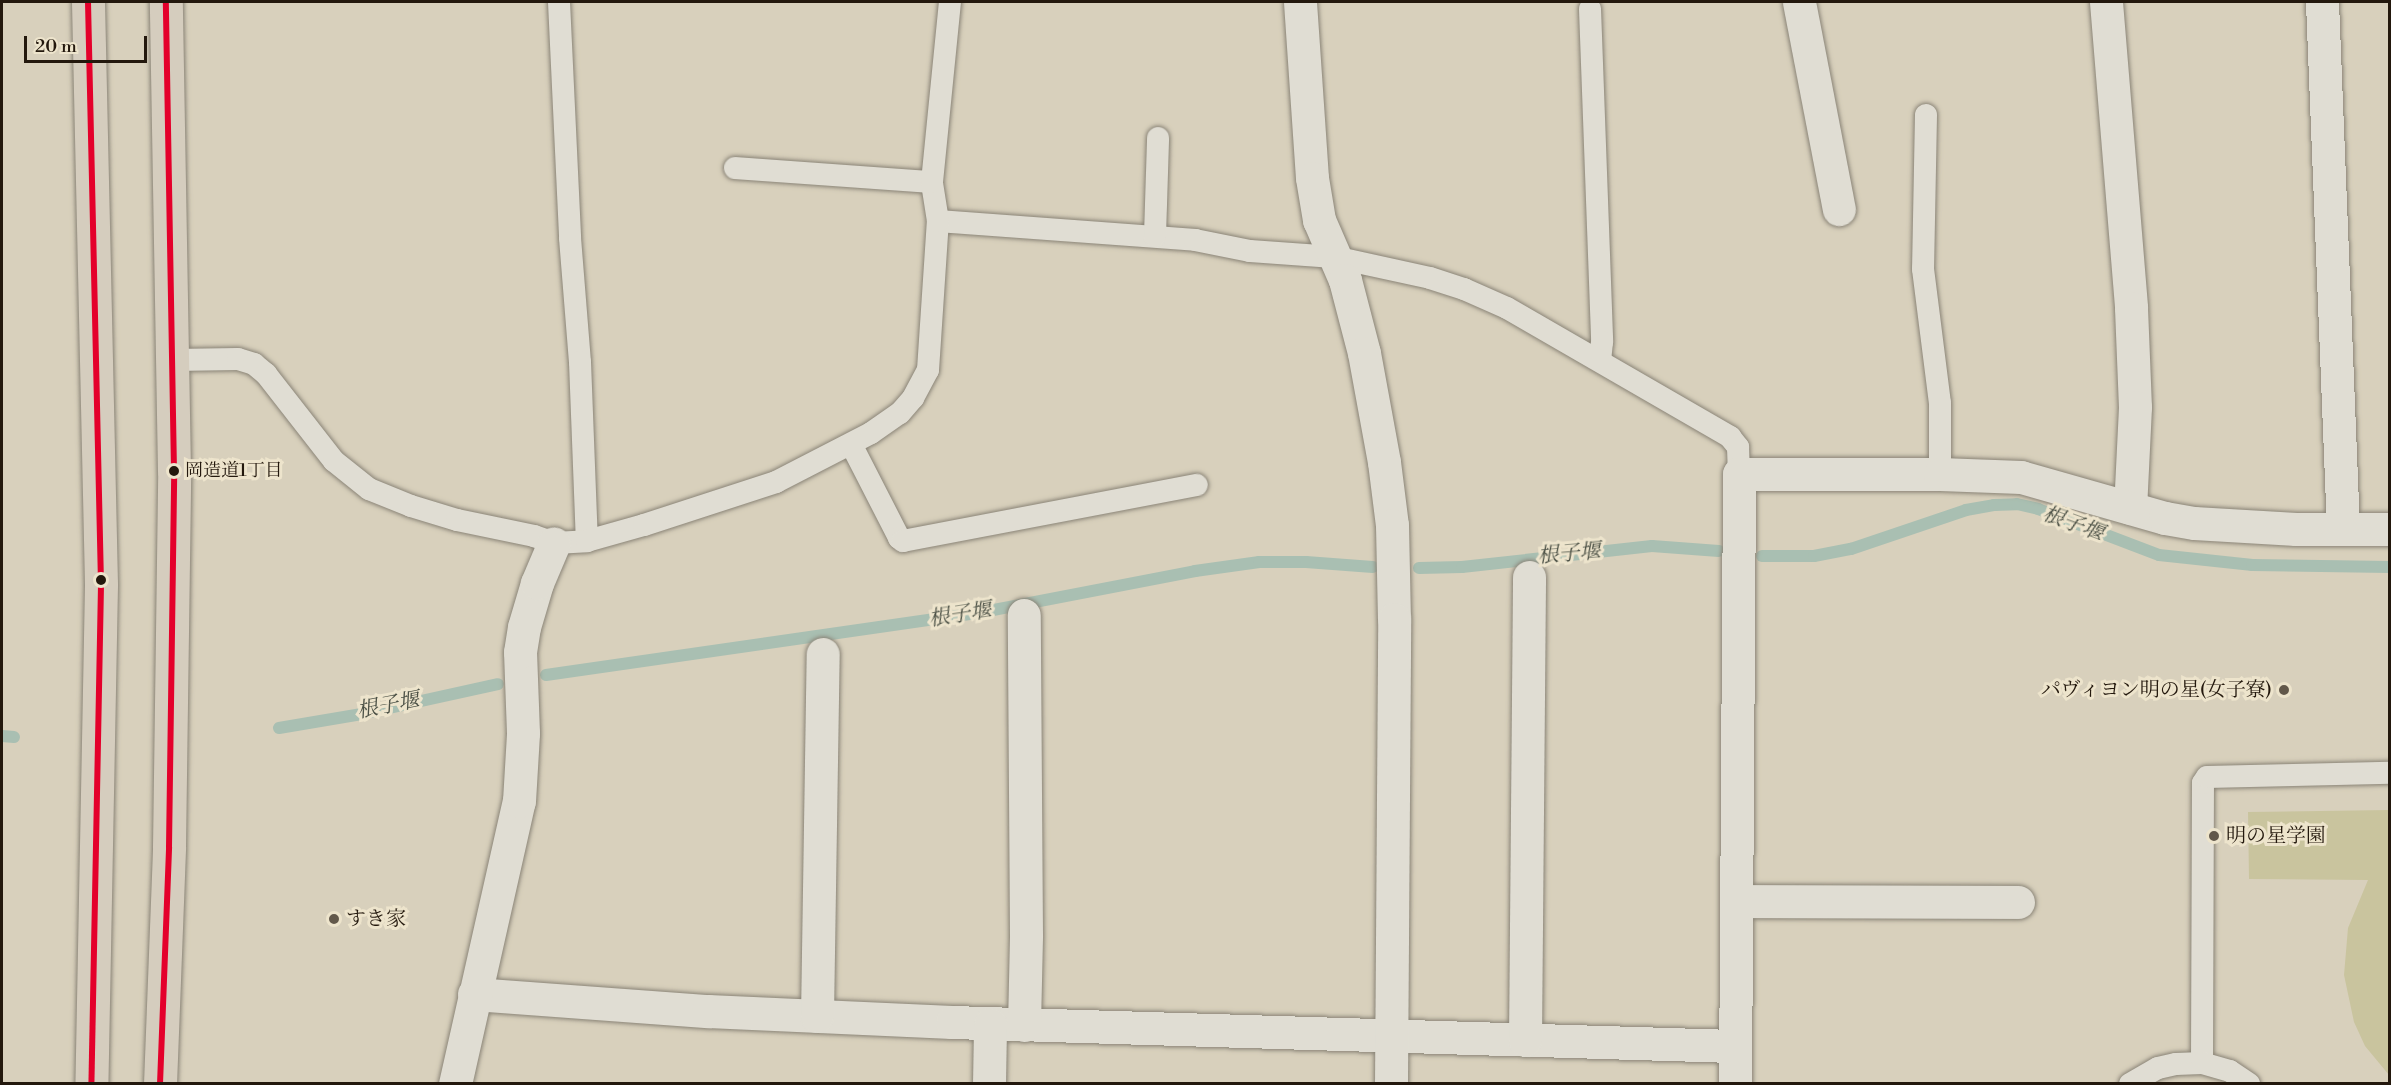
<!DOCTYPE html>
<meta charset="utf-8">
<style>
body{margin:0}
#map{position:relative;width:2391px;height:1085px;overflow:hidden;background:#d8d0bc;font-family:"Libre Bodoni","Noto Serif JP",serif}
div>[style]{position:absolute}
.green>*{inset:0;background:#c9c49e}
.stream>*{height:12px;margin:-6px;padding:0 6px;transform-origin:6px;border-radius:6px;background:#a9bfb2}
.roads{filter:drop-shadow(0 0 2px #8a8477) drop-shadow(0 0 2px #8a8477)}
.lane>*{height:22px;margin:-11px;padding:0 11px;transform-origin:11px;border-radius:11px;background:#e0ddd3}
.street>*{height:33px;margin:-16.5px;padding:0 16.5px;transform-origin:16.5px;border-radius:16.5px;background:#e0ddd3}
.secondary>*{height:33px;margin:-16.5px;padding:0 16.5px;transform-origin:16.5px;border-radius:16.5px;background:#e0ddd3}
.highway>*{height:33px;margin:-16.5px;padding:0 16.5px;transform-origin:16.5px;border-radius:16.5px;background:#d5cdbe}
.bus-1>*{height:6px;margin:-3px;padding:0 3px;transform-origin:3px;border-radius:3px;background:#e4002b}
.dots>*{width:16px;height:16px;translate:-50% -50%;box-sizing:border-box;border:3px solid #ede4cc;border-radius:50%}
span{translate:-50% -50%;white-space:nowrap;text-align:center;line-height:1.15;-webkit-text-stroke:6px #ede4cc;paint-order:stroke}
.bus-label{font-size:18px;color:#23180d}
.left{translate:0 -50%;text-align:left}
.poi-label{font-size:20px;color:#23180d}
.right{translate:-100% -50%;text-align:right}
.water-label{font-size:21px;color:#4b5045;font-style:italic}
.frame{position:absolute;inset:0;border:3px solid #23180d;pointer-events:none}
.scale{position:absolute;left:24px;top:36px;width:123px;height:27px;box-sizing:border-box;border:3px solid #23180d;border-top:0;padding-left:8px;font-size:18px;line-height:21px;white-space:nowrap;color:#23180d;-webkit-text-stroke:4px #ede4cc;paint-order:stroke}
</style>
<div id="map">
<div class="green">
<div style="clip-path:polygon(2389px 810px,2390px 810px,2389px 1075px,2365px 1046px,2354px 1022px,2344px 975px,2348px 928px,2368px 880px,2249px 879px,2248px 812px)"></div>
</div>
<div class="stream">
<div style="left:1762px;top:556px;width:52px"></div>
<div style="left:1814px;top:556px;width:38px;rotate:-11deg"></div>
<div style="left:1851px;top:549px;width:121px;rotate:-18.7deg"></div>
<div style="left:1966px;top:510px;width:28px;rotate:-10deg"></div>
<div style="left:1994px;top:505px;width:23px;rotate:-2deg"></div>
<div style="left:2017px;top:504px;width:22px;rotate:13deg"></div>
<div style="left:2038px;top:509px;width:129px;rotate:20.8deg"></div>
<div style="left:2159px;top:555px;width:94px;rotate:6.1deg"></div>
<div style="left:2252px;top:565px;width:138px;rotate:0.8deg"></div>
<div style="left:1419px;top:568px;width:43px;rotate:-1.3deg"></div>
<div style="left:1462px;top:567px;width:191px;rotate:-6.3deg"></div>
<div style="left:1652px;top:546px;width:67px;rotate:4.3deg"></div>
<div style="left:546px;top:675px;width:442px;rotate:-8.2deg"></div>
<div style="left:983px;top:612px;width:216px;rotate:-10.9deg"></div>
<div style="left:1195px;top:571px;width:65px;rotate:-8deg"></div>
<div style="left:1259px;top:562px;width:47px"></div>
<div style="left:1306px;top:562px;width:67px;rotate:4.3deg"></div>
<div style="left:279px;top:728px;width:84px;rotate:-9.6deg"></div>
<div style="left:362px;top:714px;width:139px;rotate:-12.4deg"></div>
<div style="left:2px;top:736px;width:12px;rotate:5deg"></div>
</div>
<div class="roads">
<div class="lane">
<div style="left:559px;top:2px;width:236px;rotate:87.3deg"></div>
<div style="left:570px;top:238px;width:124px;rotate:85.4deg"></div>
<div style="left:580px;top:362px;width:179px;rotate:87.8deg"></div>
<div style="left:1590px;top:9px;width:333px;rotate:87.9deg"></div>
<div style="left:1602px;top:342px;width:18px;rotate:96deg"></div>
<div style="left:1926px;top:115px;width:154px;rotate:91.1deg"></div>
<div style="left:1923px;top:269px;width:135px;rotate:82.8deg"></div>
<div style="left:1940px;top:403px;width:71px;rotate:90deg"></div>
<div style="left:735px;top:168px;width:197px;rotate:4.1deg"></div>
<div style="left:938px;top:221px;width:258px;rotate:4.2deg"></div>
<div style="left:1195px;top:240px;width:56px;rotate:11.3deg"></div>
<div style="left:1250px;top:251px;width:84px;rotate:4.1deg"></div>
<div style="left:1334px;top:257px;width:98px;rotate:12.3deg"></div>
<div style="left:1430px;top:278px;width:36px;rotate:18deg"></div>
<div style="left:1464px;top:289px;width:47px;rotate:23.8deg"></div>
<div style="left:1507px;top:308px;width:258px;rotate:30deg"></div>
<div style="left:1730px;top:437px;width:13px;rotate:51deg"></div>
<div style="left:1738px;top:447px;width:27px;rotate:88deg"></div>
<div style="left:1155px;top:236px;width:98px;rotate:-88.2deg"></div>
<div style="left:173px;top:360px;width:65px;rotate:-0.9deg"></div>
<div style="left:238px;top:359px;width:17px;rotate:17deg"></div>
<div style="left:254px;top:364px;width:16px;rotate:40deg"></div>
<div style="left:266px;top:374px;width:110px;rotate:52deg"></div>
<div style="left:334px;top:461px;width:45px;rotate:38.7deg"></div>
<div style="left:369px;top:489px;width:45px;rotate:22deg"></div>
<div style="left:411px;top:506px;width:48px;rotate:16.9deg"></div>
<div style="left:457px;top:520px;width:79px;rotate:11.7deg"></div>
<div style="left:534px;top:536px;width:21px;rotate:19deg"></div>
<div style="left:554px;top:543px;width:33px;rotate:-3deg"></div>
<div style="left:587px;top:541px;width:59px;rotate:-15.7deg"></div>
<div style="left:644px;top:525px;width:139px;rotate:-18deg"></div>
<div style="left:776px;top:482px;width:107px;rotate:-27.3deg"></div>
<div style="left:871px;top:433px;width:35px;rotate:-35deg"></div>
<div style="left:900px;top:413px;width:20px;rotate:-49deg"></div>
<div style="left:913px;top:398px;width:32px;rotate:-62deg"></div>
<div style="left:928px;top:370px;width:149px;rotate:-86.2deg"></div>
<div style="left:938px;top:221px;width:39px;rotate:-99deg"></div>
<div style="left:932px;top:182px;width:181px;rotate:-84.3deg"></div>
<div style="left:851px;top:444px;width:106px;rotate:62.9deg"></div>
<div style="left:899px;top:538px;width:5px;rotate:37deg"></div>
<div style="left:903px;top:541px;width:299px;rotate:-10.8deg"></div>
<div style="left:2202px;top:1063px;width:280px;rotate:-89.8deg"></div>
<div style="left:2203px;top:783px;width:7px;rotate:-56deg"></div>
<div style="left:2207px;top:777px;width:183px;rotate:-1.3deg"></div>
<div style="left:2130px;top:1084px;width:32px;rotate:-30deg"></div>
<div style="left:2158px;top:1068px;width:18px;rotate:-13deg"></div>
<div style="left:2176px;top:1064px;width:26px;rotate:-2deg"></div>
<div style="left:2202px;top:1063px;width:29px;rotate:16deg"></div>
<div style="left:2230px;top:1071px;width:23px;rotate:34deg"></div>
</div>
<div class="street">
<div style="left:1300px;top:2px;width:176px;rotate:86.1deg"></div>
<div style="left:1312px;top:178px;width:43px;rotate:80.5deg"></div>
<div style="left:1319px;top:220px;width:65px;rotate:66.6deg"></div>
<div style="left:1345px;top:280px;width:75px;rotate:75.4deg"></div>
<div style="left:1364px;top:353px;width:111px;rotate:79.6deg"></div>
<div style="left:1384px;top:462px;width:64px;rotate:82.8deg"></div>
<div style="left:1392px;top:525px;width:94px;rotate:88.8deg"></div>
<div style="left:1799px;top:2px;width:211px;rotate:79.1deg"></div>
<div style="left:2106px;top:2px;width:307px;rotate:85.3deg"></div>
<div style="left:2131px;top:308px;width:99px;rotate:87.7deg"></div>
<div style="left:2135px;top:407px;width:101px;rotate:92.8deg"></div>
<div style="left:2322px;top:2px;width:527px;rotate:87.72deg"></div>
<div style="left:1737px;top:901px;width:281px;rotate:0.2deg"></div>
<div style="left:474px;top:994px;width:235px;rotate:4.2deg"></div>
<div style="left:708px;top:1011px;width:244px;rotate:2.6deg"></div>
<div style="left:952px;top:1022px;width:783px;rotate:1.76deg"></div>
<div style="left:817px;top:1016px;width:362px;rotate:-89.1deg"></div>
<div style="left:1024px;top:1025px;width:90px;rotate:-88.7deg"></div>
<div style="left:1026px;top:935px;width:320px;rotate:-90.4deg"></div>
<div style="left:1525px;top:1040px;width:463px;rotate:-89.5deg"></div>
<div style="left:455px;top:1084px;width:290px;rotate:-77.3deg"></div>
<div style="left:519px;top:801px;width:68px;rotate:-86.6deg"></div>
<div style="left:523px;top:733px;width:81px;rotate:-92.1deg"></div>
<div style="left:520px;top:652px;width:25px;rotate:-81deg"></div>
<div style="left:524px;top:627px;width:46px;rotate:-73.5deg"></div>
<div style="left:537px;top:583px;width:43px;rotate:-67deg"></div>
<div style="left:1735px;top:1084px;width:610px;rotate:-89.62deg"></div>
<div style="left:1739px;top:474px;width:201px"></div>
<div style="left:1940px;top:474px;width:81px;rotate:2.1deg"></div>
<div style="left:2021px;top:477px;width:150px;rotate:15.9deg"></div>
<div style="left:2165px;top:518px;width:29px;rotate:10deg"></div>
<div style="left:2194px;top:523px;width:102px;rotate:3.4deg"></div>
<div style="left:2296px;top:529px;width:94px"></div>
</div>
<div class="secondary">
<div style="left:989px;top:1084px;width:60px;rotate:-89deg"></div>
<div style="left:1391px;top:1084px;width:465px;rotate:-89.6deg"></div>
</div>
<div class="highway">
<div style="left:88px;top:2px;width:583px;rotate:88.72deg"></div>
<div style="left:101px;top:585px;width:499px;rotate:91.1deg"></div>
<div style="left:160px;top:1084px;width:237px;rotate:-87.8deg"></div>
<div style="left:169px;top:847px;width:376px;rotate:-89.2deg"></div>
<div style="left:174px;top:471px;width:469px;rotate:-91deg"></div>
</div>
</div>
<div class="bus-1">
<div style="left:88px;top:2px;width:583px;rotate:88.72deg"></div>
<div style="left:101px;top:585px;width:499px;rotate:91.1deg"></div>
<div style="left:160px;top:1084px;width:237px;rotate:-87.8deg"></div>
<div style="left:169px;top:847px;width:376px;rotate:-89.2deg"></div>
<div style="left:174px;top:471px;width:469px;rotate:-91deg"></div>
</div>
<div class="dots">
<div style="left:174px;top:471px;background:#23180d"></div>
<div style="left:101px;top:580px;background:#23180d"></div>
<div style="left:2284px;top:690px;background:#62584a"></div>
<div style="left:2214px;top:836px;background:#62584a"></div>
<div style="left:334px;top:919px;background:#62584a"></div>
</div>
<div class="bus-label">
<span class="left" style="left:185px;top:471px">岡造道1丁目</span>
</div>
<div class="poi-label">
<span class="right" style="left:2272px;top:690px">パヴィヨン明の星(女子寮)</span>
<span class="left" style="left:2226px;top:836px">明の星学園</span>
<span class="left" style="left:346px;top:919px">すき家</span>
</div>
<div class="water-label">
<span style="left:2073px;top:524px;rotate:20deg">根子堰</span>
<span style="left:1569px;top:554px;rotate:-5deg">根子堰</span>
<span style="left:960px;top:615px;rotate:-9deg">根子堰</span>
<span style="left:388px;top:706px;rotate:-11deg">根子堰</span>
</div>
<div class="frame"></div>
<div class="scale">20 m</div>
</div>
